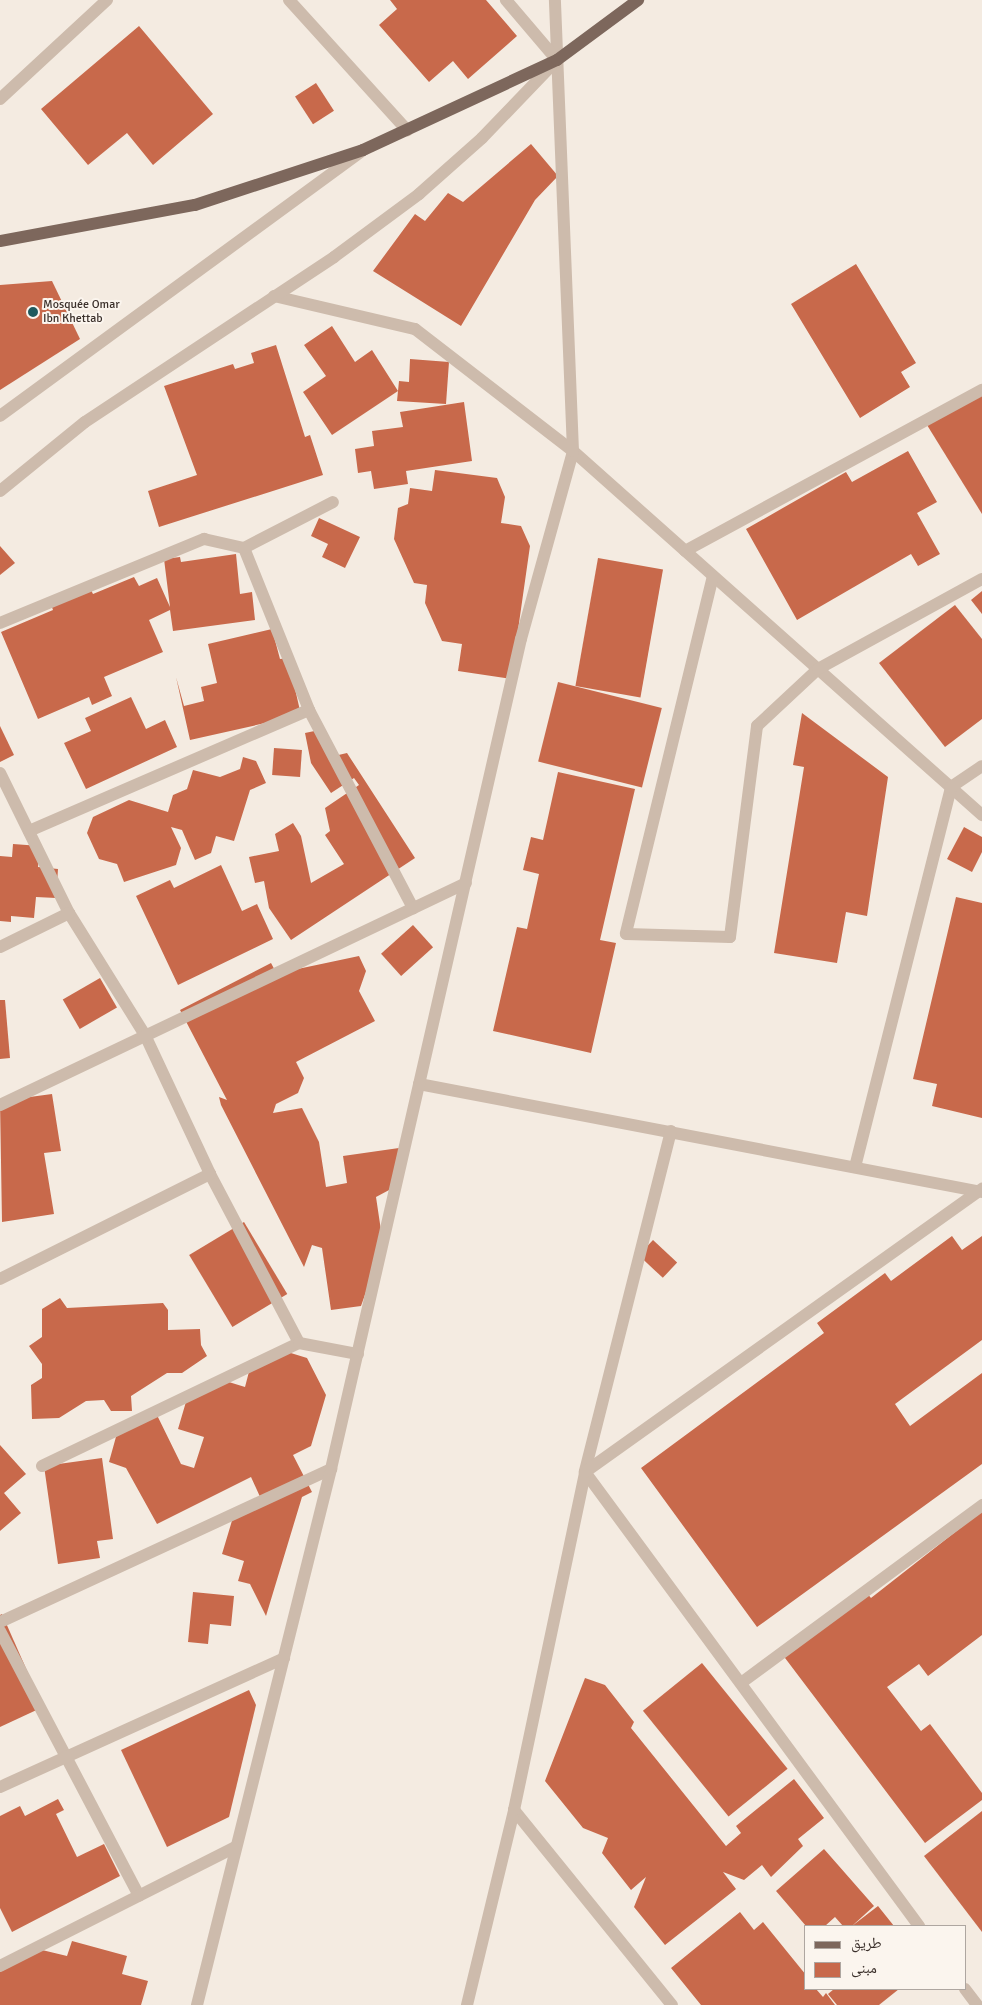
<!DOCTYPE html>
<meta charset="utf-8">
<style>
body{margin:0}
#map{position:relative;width:982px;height:2005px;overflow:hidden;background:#f4ebe1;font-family:Signika,"Noto Naskh Arabic",sans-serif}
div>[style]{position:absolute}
.building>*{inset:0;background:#c8694b;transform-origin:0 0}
.minor>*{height:12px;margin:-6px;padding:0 6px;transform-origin:6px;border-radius:6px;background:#cdbbac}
.tertiary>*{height:12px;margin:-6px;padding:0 6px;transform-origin:6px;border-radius:6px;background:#cdbbac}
.primary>*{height:12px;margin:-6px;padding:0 6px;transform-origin:6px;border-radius:6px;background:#7d675c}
.dots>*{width:14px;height:14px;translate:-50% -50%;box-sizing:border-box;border:2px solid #fbf5ee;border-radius:50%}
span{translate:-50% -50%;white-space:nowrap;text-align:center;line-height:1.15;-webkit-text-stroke:4px #fbf5ee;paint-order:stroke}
.poi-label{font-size:12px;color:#3b302b}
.left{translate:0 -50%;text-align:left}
.legend{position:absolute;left:804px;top:1925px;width:162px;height:65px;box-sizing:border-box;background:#fbf5ee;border:1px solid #aea6a0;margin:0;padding:6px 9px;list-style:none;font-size:15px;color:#3b302b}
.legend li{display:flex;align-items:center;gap:10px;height:25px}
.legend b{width:25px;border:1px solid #aea6a0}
</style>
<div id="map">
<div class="building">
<div style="clip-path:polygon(390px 0,486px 0,517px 36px,468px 79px,453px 61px,429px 82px,379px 25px,397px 9px)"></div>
<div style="clip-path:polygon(139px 26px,213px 114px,153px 165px,127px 133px,88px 165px,41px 109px)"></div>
<div style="left:316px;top:83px;width:33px;height:25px;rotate:57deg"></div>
<div style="clip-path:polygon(531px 144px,558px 176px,535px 200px,461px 326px,373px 271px,415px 214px,425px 221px,448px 193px,463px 202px)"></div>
<div style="clip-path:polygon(856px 264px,916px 363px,901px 372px,910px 387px,860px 418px,791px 304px)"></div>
<div style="clip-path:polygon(52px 281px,80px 339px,0 390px,0 285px)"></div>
<div style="clip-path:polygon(332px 326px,355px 362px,372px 350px,398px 391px,399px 381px,409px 382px,410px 359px,449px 362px,446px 404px,397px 401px,398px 391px,332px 435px,303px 392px,326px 376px,304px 345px)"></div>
<div style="clip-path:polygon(276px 345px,305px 437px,310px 435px,323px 475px,159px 527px,148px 491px,197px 475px,164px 386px,233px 364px,235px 369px,254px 363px,251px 353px)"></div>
<div style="clip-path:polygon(982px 391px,982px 514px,927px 425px)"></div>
<div style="clip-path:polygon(464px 402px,472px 461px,406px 471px,408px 484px,374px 489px,371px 471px,358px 473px,355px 449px,374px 446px,372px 431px,403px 427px,400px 412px)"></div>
<div style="clip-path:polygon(908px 451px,937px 502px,917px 513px,940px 554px,918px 566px,911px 554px,797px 620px,746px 529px,846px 472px,852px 482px)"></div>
<div style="clip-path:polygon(435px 470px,497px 478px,505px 497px,501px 523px,521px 526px,530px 546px,511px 679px,458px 671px,462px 644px,442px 641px,425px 603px,427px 585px,414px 583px,394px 539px,398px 508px,408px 504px,410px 488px,432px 491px)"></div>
<div style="clip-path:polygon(319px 518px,360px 537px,345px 568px,322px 557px,328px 544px,311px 536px)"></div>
<div style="clip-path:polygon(0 546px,15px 563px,0 575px)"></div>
<div style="clip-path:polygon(236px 554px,240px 594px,252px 592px,255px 620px,173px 631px,170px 610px,149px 620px,163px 652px,104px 677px,112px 696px,92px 705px,89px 697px,38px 719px,1px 632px,53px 610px,49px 599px,87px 582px,93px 594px,134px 577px,139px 586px,157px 578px,170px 607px,164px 559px,180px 557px,181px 562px)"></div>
<div style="left:598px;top:558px;width:66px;height:130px;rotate:10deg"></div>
<div style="clip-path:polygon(982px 591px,982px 614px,971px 600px)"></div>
<div style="clip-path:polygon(955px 605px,982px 639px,982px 719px,945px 747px,879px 663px)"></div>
<div style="clip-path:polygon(272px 629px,280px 659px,288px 658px,301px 715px,190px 740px,176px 677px,184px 706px,204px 701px,201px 687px,217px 683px,208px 644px)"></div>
<div style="left:558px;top:682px;width:107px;height:82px;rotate:14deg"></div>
<div style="clip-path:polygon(131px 697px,146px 729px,165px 720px,177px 747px,86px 789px,64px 743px,91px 731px,85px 718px)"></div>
<div style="clip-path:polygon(802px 713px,888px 777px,867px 916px,846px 912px,837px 963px,774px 953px,804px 767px,793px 765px)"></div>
<div style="clip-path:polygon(0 726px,14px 755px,0 762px)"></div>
<div style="clip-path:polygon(324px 729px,330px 757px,347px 753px,415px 858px,291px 940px,269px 908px,264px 881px,255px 883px,249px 857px,279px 851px,275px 834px,293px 823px,301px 836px,311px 883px,344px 864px,325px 835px,330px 831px,325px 808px,359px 785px,354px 778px,331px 793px,311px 763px,305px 733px)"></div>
<div style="left:274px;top:748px;width:28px;height:27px;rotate:4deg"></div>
<div style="clip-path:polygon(243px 757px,256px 761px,266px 783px,250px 790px,234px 841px,216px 836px,211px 853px,195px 860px,182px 830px,171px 827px,181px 848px,176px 865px,124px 882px,117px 864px,99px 859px,87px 833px,93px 817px,129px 800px,168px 812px,173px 795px,187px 789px,193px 770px,220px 777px,240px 769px)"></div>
<div style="clip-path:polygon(558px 772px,635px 789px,600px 940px,616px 943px,591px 1053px,493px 1031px,517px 927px,527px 929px,539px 874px,523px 870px,531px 837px,543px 840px)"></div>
<div style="clip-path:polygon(964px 827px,982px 837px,982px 852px,972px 872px,947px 859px)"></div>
<div style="clip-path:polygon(13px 844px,40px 846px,38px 867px,58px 869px,56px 898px,36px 897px,34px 918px,11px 916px,11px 922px,0 921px,0 856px,12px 857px)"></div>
<div style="clip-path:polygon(221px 865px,242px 911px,257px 904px,273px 939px,178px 985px,136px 896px,170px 880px,174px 888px)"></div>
<div style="clip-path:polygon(956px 897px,982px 903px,982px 1118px,932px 1106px,937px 1084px,913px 1079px)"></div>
<div style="left:413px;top:925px;width:30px;height:43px;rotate:48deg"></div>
<div style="clip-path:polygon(359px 956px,366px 971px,359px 991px,375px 1021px,296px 1062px,304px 1078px,298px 1093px,276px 1104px,273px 1113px,302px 1108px,319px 1142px,326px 1187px,347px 1183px,343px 1156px,406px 1147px,391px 1189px,376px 1197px,383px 1244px,361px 1306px,331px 1310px,322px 1248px,312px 1245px,304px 1267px,221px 1105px,219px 1097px,227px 1100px,180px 1010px,271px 963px,279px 978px,293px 970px)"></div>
<div style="left:100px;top:978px;width:34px;height:43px;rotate:60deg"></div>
<div style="clip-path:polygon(0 1000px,5px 1000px,10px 1058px,0 1059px)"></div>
<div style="clip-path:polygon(52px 1094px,61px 1151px,44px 1153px,54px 1214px,2px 1222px,0 1101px)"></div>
<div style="left:244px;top:1222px;width:84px;height:64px;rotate:59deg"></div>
<div style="clip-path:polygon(952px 1236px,962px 1250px,982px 1236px,982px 1340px,895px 1404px,910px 1426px,982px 1373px,982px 1464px,757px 1627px,641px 1468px,824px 1333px,817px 1323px,885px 1273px,891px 1281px)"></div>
<div style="left:653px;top:1240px;width:33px;height:21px;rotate:43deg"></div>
<div style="clip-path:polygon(60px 1298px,67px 1308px,163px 1303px,168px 1310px,168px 1330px,200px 1329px,201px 1345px,207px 1356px,182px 1373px,167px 1373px,131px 1396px,132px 1411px,111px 1411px,104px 1400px,86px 1401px,59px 1418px,32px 1419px,31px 1385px,42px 1378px,42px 1364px,29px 1346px,42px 1337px,42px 1309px)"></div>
<div style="clip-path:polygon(281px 1350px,307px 1358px,326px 1395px,311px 1446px,293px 1455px,312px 1492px,302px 1497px,266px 1616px,250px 1584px,238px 1581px,244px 1561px,222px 1554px,234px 1514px,261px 1499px,251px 1477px,157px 1524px,126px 1468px,109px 1462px,119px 1426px,154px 1409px,181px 1464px,194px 1468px,204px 1437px,178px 1429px,188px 1395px,219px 1379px,245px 1387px,251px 1364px)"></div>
<div style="clip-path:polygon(0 1445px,26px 1474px,4px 1493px,21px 1513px,0 1531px)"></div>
<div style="clip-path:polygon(102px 1458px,113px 1539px,97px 1541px,100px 1558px,58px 1564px,44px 1466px)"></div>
<div style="clip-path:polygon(982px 1511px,982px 1635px,928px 1676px,919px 1664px,887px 1687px,921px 1731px,930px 1724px,982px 1793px,982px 1800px,925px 1843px,782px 1654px,865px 1591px,871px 1598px)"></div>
<div style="clip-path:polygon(193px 1592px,234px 1596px,231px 1626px,210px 1624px,208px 1644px,188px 1642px)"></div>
<div style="clip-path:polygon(2px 1614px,43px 1707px,0 1727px,0 1615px)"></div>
<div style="left:702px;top:1663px;width:136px;height:76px;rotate:51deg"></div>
<div style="clip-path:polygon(585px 1678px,605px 1685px,634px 1722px,631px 1728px,726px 1846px,741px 1833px,736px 1826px,794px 1779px,824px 1818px,798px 1839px,803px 1846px,771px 1877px,762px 1865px,744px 1880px,723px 1872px,736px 1889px,665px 1945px,634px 1907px,646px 1877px,631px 1890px,602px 1853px,608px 1838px,583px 1828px,545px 1781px)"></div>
<div style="clip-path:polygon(249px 1690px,256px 1705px,229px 1817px,167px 1847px,121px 1750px)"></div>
<div style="clip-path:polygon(58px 1799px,64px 1810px,56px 1814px,77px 1857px,104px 1844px,120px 1876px,12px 1932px,0 1908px,0 1816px,20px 1806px,25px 1816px)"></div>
<div style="clip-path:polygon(982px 1811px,982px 1932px,924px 1856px)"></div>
<div style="clip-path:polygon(824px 1849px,874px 1906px,852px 1926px,878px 1906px,894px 1926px,843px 1926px,835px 1917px,825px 1926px,806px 1926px,776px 1891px)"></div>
<div style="clip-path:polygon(740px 1912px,754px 1930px,763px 1922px,806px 1975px,806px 1989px,816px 1989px,823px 1997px,826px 1993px,835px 2005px,701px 2005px,671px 1968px)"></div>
<div style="clip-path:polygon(72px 1941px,127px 1956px,122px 1974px,148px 1981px,141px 2005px,0 2005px,0 1972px,42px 1950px,67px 1956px)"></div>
<div style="clip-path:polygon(834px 1989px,899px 1989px,879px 2005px,837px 2005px,828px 1994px)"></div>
</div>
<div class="minor">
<div style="left:289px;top:0;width:176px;rotate:47.8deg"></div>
<div style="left:0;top:99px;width:146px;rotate:-42.8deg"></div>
<div style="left:274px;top:296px;width:145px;rotate:13.2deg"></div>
<div style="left:415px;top:329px;width:200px;rotate:37.7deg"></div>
<div style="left:573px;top:451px;width:548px;rotate:41.67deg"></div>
<div style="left:244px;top:548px;width:175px;rotate:68.1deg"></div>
<div style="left:309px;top:710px;width:224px;rotate:62.3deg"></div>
<div style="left:685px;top:551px;width:338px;rotate:-28.5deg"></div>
<div style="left:713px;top:576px;width:368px;rotate:103.7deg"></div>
<div style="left:626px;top:934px;width:104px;rotate:1.7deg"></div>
<div style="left:730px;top:937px;width:213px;rotate:-82.7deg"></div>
<div style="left:757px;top:726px;width:83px;rotate:-43.1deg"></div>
<div style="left:818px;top:669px;width:187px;rotate:-28.8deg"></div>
<div style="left:0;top:623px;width:221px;rotate:-22.4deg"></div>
<div style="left:204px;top:539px;width:41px;rotate:12.7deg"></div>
<div style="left:244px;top:548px;width:100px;rotate:-27.3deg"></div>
<div style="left:0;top:773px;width:156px;rotate:63.8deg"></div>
<div style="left:69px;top:913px;width:144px;rotate:58.1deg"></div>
<div style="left:145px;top:1035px;width:153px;rotate:64.9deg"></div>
<div style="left:210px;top:1174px;width:191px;rotate:62.2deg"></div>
<div style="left:29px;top:831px;width:305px;rotate:-23.4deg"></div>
<div style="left:0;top:947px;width:77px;rotate:-26.2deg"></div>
<div style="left:419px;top:1084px;width:573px;rotate:10.86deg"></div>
<div style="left:0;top:1105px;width:516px;rotate:-25.47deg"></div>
<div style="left:671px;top:1131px;width:352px;rotate:104.2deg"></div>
<div style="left:585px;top:1472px;width:564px;rotate:53.66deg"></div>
<div style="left:855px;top:1167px;width:392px;rotate:-75.8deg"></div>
<div style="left:951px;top:787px;width:37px;rotate:-34deg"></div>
<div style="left:0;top:1279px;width:235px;rotate:-26.6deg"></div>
<div style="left:42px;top:1466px;width:285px;rotate:-25.6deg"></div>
<div style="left:299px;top:1343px;width:60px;rotate:10.6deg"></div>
<div style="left:0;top:1622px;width:365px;rotate:-24.8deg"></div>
<div style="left:0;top:1631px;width:299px;rotate:62.3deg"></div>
<div style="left:741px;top:1683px;width:300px;rotate:-36.4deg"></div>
<div style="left:0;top:1787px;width:312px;rotate:-24.4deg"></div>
<div style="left:514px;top:1810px;width:251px;rotate:51deg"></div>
<div style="left:0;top:1966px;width:264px;rotate:-26.8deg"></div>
<div style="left:965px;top:1989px;width:20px;rotate:53deg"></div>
<div style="left:197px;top:2005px;width:552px;rotate:-75.96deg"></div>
<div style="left:331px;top:1469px;width:851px;rotate:-77.11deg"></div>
<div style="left:521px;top:639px;width:195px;rotate:-74.5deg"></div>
<div style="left:573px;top:451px;width:451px;rotate:-92.3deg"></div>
<div style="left:467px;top:2005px;width:201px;rotate:-76.4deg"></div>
<div style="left:514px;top:1810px;width:345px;rotate:-78.1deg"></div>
<div style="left:585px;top:1472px;width:488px;rotate:-35.5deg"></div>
</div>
<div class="tertiary">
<div style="left:0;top:416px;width:447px;rotate:-36.2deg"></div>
<div style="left:0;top:491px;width:109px;rotate:-39.1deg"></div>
<div style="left:85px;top:422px;width:299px;rotate:-33.5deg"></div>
<div style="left:334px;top:257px;width:106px;rotate:-36.5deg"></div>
<div style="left:419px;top:194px;width:84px;rotate:-41.6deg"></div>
<div style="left:482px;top:138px;width:108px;rotate:-46.1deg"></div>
<div style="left:557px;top:60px;width:79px;rotate:-130.4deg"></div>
</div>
<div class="primary">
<div style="left:0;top:241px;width:198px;rotate:-10.5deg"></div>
<div style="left:195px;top:205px;width:177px;rotate:-18.1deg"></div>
<div style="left:363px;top:150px;width:214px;rotate:-24.9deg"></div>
<div style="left:557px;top:60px;width:101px;rotate:-36.5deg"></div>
</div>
<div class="dots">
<div style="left:33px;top:312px;background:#1f5a5e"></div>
</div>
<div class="poi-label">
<span class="left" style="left:43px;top:312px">Mosquée Omar<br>Ibn Khettab</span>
</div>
<ul class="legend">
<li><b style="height:6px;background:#7d675c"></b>طريق</li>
<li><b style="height:14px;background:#c8694b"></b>مبنى</li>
</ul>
</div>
